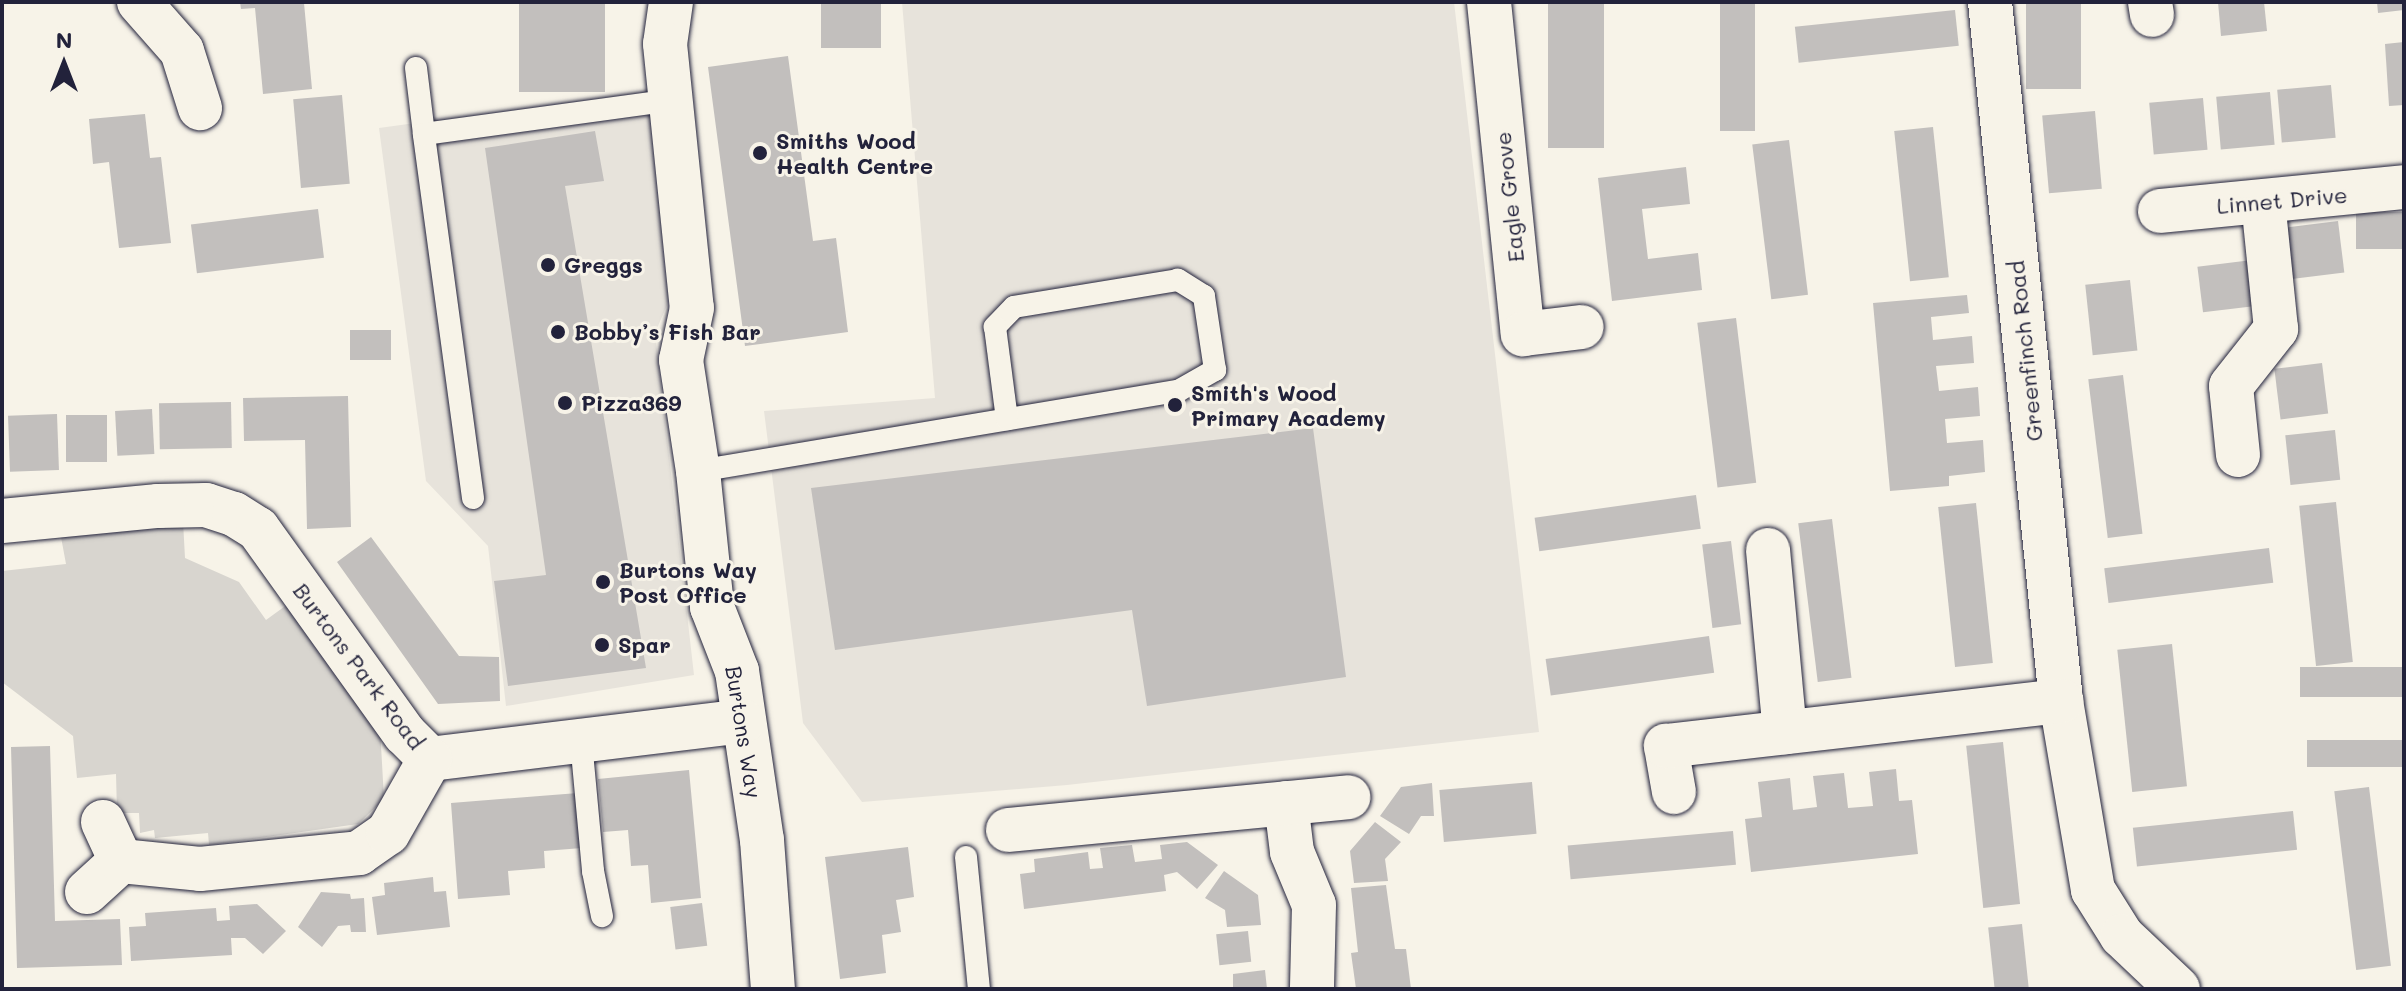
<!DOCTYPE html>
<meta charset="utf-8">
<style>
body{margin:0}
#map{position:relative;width:2406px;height:991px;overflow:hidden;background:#f7f3e8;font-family:Mali,sans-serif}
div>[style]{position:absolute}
.built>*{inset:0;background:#e7e3db}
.green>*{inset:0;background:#d8d5cf}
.building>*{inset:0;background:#c2bfbd;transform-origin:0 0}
.roads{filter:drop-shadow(0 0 2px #22223b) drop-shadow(0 0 2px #22223b)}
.service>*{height:22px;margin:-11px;padding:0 11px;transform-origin:11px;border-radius:11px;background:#f7f3e8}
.minor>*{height:44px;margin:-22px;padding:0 22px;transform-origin:22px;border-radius:22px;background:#f7f3e8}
.dots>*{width:22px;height:22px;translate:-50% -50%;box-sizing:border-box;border:4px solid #f7f3e8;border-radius:50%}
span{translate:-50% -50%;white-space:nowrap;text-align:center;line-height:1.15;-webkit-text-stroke:6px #f7f3e8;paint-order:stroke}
.poi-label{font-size:22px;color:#22223b;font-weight:700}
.left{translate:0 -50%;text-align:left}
.street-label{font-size:22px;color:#22223b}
.frame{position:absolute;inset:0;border:4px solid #22223b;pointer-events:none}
.north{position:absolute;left:24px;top:24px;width:80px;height:80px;-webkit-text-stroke:6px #f7f3e8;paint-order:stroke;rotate:0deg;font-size:22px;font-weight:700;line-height:32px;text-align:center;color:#22223b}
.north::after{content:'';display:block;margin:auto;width:28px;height:36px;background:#22223b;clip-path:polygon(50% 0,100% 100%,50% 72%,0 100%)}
</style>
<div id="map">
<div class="built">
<div style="clip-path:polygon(902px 2px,1454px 2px,1539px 732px,1067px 785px,862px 802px,803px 723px,764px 411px,935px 398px)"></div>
<div style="clip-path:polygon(648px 91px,670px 298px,655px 333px,694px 675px,506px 706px,488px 546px,426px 481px,379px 128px)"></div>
</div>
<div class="green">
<div style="clip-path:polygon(183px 521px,185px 558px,239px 582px,266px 620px,288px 604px,380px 727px,384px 799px,358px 824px,209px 845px,208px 833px,155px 838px,154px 830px,140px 833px,139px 813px,117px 813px,116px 774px,77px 778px,73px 736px,2px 682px,2px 571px,66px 564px,61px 537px)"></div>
</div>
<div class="building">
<div style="clip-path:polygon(240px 2px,304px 3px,312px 89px,263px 94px,255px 8px,241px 9px)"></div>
<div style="left:519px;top:2px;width:86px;height:90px"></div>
<div style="left:821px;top:2px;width:60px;height:46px"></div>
<div style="left:1548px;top:2px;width:56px;height:146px"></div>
<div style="left:1720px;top:2px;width:35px;height:129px"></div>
<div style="left:2026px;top:2px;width:55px;height:87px"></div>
<div style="clip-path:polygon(2218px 2px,2264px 2px,2267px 31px,2221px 36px)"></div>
<div style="clip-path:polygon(2377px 2px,2404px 2px,2404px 10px,2378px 13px)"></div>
<div style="left:1955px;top:10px;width:36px;height:161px;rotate:84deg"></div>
<div style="clip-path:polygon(2404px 42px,2404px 105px,2389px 106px,2385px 44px)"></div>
<div style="clip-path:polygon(788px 56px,813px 241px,836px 238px,848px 332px,745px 346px,708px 67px)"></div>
<div style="left:2331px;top:85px;width:53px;height:54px;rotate:85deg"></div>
<div style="left:2270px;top:92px;width:53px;height:54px;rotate:85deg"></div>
<div style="left:342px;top:95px;width:89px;height:49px;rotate:85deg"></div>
<div style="left:2203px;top:98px;width:52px;height:54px;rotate:85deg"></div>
<div style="left:2095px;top:111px;width:78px;height:53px;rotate:85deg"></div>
<div style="clip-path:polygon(145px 114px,150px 158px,161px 157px,171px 243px,119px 248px,109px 162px,93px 164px,89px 119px)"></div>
<div style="left:1933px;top:127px;width:151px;height:39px;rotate:84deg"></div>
<div style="clip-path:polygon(595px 131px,604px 181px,565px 186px,646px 668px,508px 686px,494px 581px,546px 575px,485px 148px)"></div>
<div style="left:1789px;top:140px;width:156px;height:37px;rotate:83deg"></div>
<div style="clip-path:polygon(1686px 167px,1690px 204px,1642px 209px,1648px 259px,1698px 253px,1702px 290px,1612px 301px,1598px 178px)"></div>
<div style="left:318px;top:209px;width:49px;height:128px;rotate:83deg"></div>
<div style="left:2404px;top:212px;width:37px;height:48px;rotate:90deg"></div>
<div style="left:2338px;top:221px;width:52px;height:55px;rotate:83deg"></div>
<div style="left:2252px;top:260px;width:46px;height:55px;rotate:83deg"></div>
<div style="left:2130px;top:280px;width:71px;height:45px;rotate:84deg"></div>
<div style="clip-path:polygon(1967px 295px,1969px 313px,1931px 317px,1933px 340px,1972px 336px,1974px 363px,1936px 366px,1939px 391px,1978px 387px,1980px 416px,1945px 419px,1947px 443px,1983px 440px,1985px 472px,1949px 476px,1949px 486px,1890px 491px,1873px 303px)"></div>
<div style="left:1736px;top:318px;width:166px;height:39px;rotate:83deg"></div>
<div style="left:391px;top:330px;width:30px;height:41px;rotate:90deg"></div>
<div style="left:2322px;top:363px;width:51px;height:48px;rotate:83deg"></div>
<div style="left:2123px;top:375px;width:160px;height:35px;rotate:83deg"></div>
<div style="clip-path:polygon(348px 396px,351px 527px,307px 529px,305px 440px,244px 441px,243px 398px)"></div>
<div style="left:231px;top:402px;width:46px;height:72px;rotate:89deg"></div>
<div style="left:152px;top:409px;width:45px;height:37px;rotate:87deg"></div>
<div style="left:57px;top:414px;width:56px;height:49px;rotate:88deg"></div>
<div style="left:107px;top:415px;width:47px;height:41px;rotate:90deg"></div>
<div style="clip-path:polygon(1313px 428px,1346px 677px,1147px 706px,1132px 610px,835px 650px,811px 488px)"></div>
<div style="left:2335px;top:430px;width:50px;height:50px;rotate:84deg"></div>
<div style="left:1696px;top:495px;width:34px;height:163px;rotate:82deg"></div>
<div style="left:2336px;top:502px;width:161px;height:37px;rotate:84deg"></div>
<div style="left:1976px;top:503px;width:161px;height:38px;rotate:84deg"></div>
<div style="left:1832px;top:519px;width:160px;height:34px;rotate:83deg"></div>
<div style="clip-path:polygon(371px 537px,459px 656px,499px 657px,500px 701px,438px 704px,337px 562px)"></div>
<div style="left:1731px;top:541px;width:84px;height:29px;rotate:83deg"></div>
<div style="left:2269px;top:548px;width:35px;height:166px;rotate:83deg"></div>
<div style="left:1709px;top:636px;width:37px;height:165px;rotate:82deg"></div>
<div style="left:2172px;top:644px;width:143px;height:55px;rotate:84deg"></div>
<div style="left:2404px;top:667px;width:30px;height:104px;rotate:90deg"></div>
<div style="left:2404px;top:740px;width:27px;height:97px;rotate:90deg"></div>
<div style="left:2003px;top:742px;width:163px;height:37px;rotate:84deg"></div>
<div style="clip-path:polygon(50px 746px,55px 921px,120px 919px,122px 965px,17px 968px,11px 747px)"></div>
<div style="clip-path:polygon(1896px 769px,1899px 801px,1912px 800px,1918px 854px,1751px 872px,1745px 819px,1762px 817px,1758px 782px,1790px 778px,1793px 810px,1817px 807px,1813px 776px,1844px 773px,1848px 808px,1873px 806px,1869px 772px)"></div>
<div style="clip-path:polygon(689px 770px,701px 898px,651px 903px,648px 865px,631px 866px,628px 830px,603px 832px,598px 779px)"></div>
<div style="left:1532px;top:782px;width:52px;height:93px;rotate:85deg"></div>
<div style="clip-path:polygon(1432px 783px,1434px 816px,1421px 816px,1409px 834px,1380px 816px,1401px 787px)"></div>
<div style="left:2369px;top:787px;width:180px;height:35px;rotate:83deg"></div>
<div style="clip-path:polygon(578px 793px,582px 848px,544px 851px,545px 868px,508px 871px,510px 895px,458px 899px,451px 803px)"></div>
<div style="left:2293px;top:811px;width:39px;height:161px;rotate:84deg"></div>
<div style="clip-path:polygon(1375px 822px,1401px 842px,1385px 859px,1388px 881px,1354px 883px,1350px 851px)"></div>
<div style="left:1733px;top:831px;width:34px;height:166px;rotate:85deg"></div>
<div style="clip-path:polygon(1187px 842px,1218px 865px,1197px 889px,1177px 872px,1164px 875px,1166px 891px,1024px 909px,1020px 874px,1035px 872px,1034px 859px,1088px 852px,1090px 869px,1103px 868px,1100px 848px,1132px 845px,1135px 862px,1162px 859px,1160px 845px)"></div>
<div style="clip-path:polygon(908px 847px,914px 897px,896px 900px,901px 932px,882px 935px,886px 973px,840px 979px,825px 857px)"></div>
<div style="clip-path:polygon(1224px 871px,1258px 895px,1261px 925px,1227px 927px,1225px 910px,1205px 898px)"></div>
<div style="clip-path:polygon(433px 877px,434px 892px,446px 891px,450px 927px,377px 935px,372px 897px,385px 895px,384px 883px)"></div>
<div style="clip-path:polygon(1386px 885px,1395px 949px,1406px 949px,1411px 989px,1356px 989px,1351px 953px,1358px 952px,1351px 888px)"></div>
<div style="clip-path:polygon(321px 892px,350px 894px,351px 899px,364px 898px,366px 932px,351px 932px,350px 925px,338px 926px,322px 947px,298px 927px)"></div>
<div style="left:702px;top:903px;width:43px;height:32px;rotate:83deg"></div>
<div style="clip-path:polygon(257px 904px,286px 931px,263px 954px,245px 938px,231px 938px,232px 955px,131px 961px,129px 927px,146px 926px,145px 913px,216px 908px,217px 921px,230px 920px,229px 906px)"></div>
<div style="left:2022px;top:924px;width:65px;height:34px;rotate:84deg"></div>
<div style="left:1248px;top:931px;width:31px;height:32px;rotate:84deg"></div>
<div style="clip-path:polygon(1265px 970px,1267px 989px,1233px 989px,1233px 974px)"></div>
</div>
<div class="roads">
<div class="service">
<div style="left:416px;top:68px;width:66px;rotate:83.1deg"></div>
<div style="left:698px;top:471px;width:487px;rotate:-9.5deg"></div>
<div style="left:1178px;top:391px;width:43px;rotate:-29.6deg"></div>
<div style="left:1215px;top:370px;width:75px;rotate:-98.5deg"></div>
<div style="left:1204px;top:296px;width:31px;rotate:-148deg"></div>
<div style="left:1178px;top:280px;width:166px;rotate:170.7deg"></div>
<div style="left:1014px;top:307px;width:28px;rotate:134deg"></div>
<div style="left:995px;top:327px;width:93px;rotate:82.6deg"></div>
<div style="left:473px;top:498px;width:367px;rotate:-97.7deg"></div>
<div style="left:424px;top:134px;width:250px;rotate:-7.8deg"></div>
<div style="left:581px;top:741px;width:131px;rotate:84.7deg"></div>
<div style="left:593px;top:871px;width:46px;rotate:78.7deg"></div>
<div style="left:966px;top:857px;width:133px;rotate:84.4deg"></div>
</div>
<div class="minor">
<div style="left:139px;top:2px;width:65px;rotate:48.7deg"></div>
<div style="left:182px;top:51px;width:60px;rotate:72.5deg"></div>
<div style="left:671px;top:2px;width:42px;rotate:98.1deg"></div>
<div style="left:665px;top:44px;width:265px;rotate:84.2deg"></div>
<div style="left:692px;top:308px;width:53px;rotate:101.9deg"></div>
<div style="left:681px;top:360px;width:112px;rotate:81.3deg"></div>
<div style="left:698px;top:471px;width:137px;rotate:84.1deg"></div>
<div style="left:712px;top:607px;width:69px;rotate:68.7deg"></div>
<div style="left:737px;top:671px;width:171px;rotate:81.6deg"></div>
<div style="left:762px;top:840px;width:149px;rotate:85.8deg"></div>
<div style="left:1489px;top:2px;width:334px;rotate:84.2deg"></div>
<div style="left:1523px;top:334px;width:59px;rotate:-6.8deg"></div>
<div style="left:1990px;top:2px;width:703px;rotate:84.2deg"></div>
<div style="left:2061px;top:701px;width:192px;rotate:80.4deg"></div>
<div style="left:2093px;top:890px;width:54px;rotate:57.8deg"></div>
<div style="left:2122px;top:936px;width:77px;rotate:43.4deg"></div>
<div style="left:2150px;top:2px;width:13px;rotate:81deg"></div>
<div style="left:2160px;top:211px;width:245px;rotate:-5.6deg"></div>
<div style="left:2238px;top:455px;width:69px;rotate:-95.8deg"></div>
<div style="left:2231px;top:386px;width:73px;rotate:-51.7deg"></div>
<div style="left:2276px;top:329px;width:128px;rotate:-95.8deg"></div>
<div style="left:2px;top:521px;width:157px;rotate:-5.5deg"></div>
<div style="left:158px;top:506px;width:48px;rotate:-1.2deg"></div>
<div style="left:206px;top:505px;width:29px;rotate:18deg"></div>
<div style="left:234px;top:514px;width:28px;rotate:32deg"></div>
<div style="left:258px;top:529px;width:252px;rotate:54.4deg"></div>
<div style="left:405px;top:734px;width:35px;rotate:45deg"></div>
<div style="left:430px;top:759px;width:315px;rotate:-6.9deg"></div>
<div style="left:1768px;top:550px;width:183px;rotate:84.7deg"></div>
<div style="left:1674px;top:792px;width:47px;rotate:-99.9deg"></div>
<div style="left:1666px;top:746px;width:398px;rotate:-6.5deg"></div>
<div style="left:1286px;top:803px;width:49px;rotate:83deg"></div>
<div style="left:1292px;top:852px;width:57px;rotate:67.5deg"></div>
<div style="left:1314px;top:905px;width:84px;rotate:91.4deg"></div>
<div style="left:1008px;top:830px;width:342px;rotate:-5.5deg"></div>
<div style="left:121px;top:861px;width:79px;rotate:5.8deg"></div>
<div style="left:200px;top:869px;width:160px;rotate:-5.7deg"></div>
<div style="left:359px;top:853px;width:35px;rotate:-35deg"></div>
<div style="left:388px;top:833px;width:85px;rotate:-60.4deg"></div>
<div style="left:87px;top:892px;width:46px;rotate:-42.4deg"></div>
<div style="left:121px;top:861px;width:43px;rotate:-114.8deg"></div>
</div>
</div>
<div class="dots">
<div style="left:760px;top:153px;background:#22223b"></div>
<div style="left:548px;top:265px;background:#22223b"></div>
<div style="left:558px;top:332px;background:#22223b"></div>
<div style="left:565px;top:403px;background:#22223b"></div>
<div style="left:1175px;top:405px;background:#22223b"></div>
<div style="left:603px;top:582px;background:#22223b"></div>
<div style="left:602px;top:645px;background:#22223b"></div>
</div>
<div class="poi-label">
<span class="left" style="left:776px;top:153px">Smiths Wood<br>Health Centre</span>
<span class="left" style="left:564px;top:265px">Greggs</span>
<span class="left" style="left:574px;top:332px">Bobby’s Fish Bar</span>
<span class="left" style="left:1191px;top:405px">Smith's Wood<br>Primary Academy</span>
<span class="left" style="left:581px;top:403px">Pizza369</span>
<span class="left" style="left:619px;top:582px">Burtons Way<br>Post Office</span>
<span class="left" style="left:618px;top:645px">Spar</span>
</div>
<div class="street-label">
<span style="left:1509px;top:197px;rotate:-96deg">Eagle Grove</span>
<span style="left:2282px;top:200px;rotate:-5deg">Linnet Drive</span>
<span style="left:2025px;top:351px;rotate:-96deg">Greenfinch Road</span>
<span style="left:359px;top:666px;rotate:53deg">Burtons Park Road</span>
<span style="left:744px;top:732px;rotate:81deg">Burtons Way</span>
</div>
<div class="frame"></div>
<div class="north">N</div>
</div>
